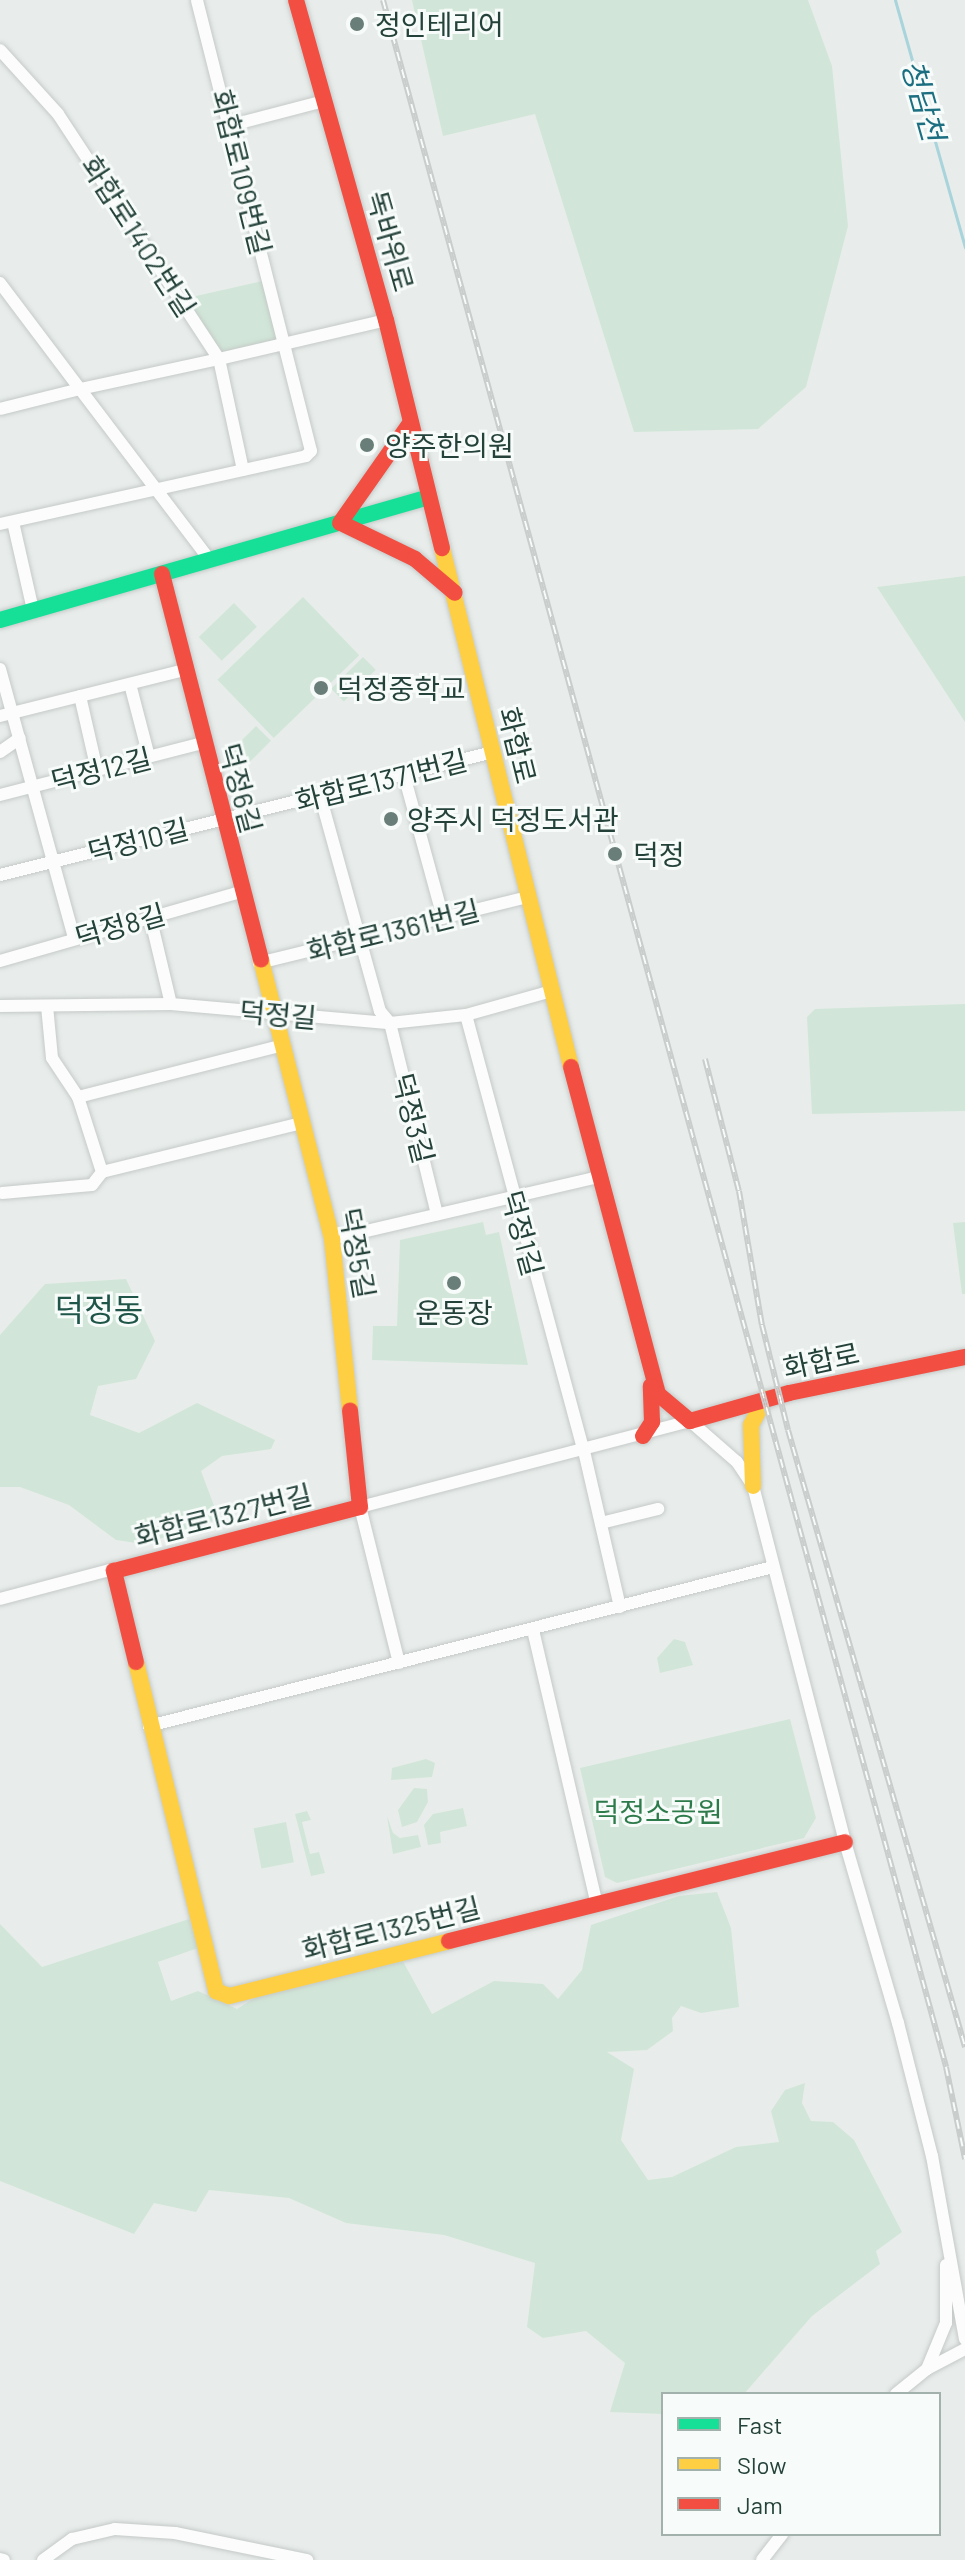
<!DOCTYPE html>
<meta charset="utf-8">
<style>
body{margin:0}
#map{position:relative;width:965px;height:2560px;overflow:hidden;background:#e8edeb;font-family:Barlow,"Noto Sans KR",sans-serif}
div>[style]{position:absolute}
.green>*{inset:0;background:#d1e6d8;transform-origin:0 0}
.stream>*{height:3px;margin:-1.5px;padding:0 1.5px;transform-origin:1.5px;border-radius:1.5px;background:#a9d4db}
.roads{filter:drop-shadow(0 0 2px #c5cac8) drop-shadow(0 0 2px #c5cac8)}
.street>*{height:12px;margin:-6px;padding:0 6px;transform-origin:6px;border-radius:6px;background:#fcfcfc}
.fast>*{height:16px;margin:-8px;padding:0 8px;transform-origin:8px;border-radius:8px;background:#16e098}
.slow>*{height:16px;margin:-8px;padding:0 8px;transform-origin:8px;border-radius:8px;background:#ffcf43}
.jam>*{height:16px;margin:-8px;padding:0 8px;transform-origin:8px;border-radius:8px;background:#f24e42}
.rail>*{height:6px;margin-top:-3px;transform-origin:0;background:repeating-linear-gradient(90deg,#f7fbf9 0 9px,#c9cdcc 0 18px);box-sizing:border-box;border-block:2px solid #c9cdcc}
.dots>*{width:22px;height:22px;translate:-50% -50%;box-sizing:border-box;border:4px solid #f7fbf9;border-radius:50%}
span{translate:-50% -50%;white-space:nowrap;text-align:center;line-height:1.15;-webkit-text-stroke:6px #f7fbf9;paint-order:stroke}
.poi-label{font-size:28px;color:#24423a}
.left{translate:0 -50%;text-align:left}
.street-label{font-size:28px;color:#24423a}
.park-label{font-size:28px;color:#2d7a4b}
.water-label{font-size:30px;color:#1c6f80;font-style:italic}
.quarter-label{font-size:32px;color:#1f5548}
.legend{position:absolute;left:661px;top:2392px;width:280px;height:144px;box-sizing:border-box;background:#f7fbf9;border:2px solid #a3b1ad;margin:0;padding:10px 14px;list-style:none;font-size:24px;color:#24423a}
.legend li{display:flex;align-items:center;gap:16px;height:40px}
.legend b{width:40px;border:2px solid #a3b1ad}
</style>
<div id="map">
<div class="green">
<div style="clip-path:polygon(412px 0,808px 0,832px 66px,848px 226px,806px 387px,758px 429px,634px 432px,535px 114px,443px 136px)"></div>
<div style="clip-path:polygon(263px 281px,277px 340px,222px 353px,192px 308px,196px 296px)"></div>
<div style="clip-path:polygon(965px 576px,965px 722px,877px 587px)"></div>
<div style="left:303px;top:597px;width:81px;height:119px;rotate:46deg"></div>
<div style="left:234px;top:603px;width:33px;height:49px;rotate:46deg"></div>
<div style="left:363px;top:657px;width:18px;height:45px;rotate:45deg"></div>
<div style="left:256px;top:726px;width:21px;height:40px;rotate:45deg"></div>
<div style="clip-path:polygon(965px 1004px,965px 1111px,812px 1114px,807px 1017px,815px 1009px)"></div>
<div style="clip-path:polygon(483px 1222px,486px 1235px,499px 1232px,528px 1365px,372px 1360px,373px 1326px,397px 1326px,400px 1240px)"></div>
<div style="clip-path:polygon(965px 1222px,965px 1294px,962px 1294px,953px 1223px)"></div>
<div style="clip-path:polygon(126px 1279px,155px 1341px,136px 1379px,98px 1386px,90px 1415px,139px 1433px,197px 1403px,275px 1440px,271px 1449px,222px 1456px,201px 1471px,219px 1519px,144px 1544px,116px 1540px,69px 1505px,20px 1487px,0 1487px,0 1335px,45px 1284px)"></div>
<div style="clip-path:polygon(674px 1639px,685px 1642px,693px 1665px,660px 1673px,657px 1658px)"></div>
<div style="clip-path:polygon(790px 1719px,816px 1818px,804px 1838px,617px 1883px,605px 1877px,580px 1768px)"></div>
<div style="clip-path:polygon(426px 1759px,435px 1763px,432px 1777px,391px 1780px,392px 1768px)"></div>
<div style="clip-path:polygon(414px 1788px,427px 1789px,428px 1802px,417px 1822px,402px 1827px,398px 1810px)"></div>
<div style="clip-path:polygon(463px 1808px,467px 1826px,440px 1832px,441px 1843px,428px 1845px,424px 1825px,433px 1814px)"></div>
<div style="clip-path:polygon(307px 1811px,311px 1820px,302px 1822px,310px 1854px,319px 1852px,325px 1873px,311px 1876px,295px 1814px)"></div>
<div style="clip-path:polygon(387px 1816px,393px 1833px,400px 1838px,418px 1835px,421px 1847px,393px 1854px)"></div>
<div style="left:286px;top:1822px;width:41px;height:33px;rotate:79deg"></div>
<div style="clip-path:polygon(717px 1892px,731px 1928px,739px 2007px,701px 2013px,681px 2006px,672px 2018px,673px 2031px,647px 2050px,607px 2052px,634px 2069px,621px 2140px,648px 2180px,672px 2177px,736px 2147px,779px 2142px,771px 2111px,785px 2090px,805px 2083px,802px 2103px,811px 2121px,833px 2122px,854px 2140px,902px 2232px,876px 2251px,880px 2264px,812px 2316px,744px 2394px,663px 2394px,663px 2414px,610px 2412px,625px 2363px,586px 2331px,543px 2338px,527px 2327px,535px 2263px,444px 2235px,346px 2223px,289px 2198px,209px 2190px,196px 2212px,154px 2203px,134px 2234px,0 2181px,0 1924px,42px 1967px,189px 1919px,198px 1948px,158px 1962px,171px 2001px,198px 1991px,237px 2009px,264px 1992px,400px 1956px,432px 2014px,494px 1981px,543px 1984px,558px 1999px,582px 1970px,591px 1925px,679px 1896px)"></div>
</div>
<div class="stream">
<div style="left:895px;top:0;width:257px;rotate:74.2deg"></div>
</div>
<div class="roads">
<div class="street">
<div style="left:0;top:50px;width:86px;rotate:47.8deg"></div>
<div style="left:58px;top:114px;width:293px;rotate:56.7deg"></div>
<div style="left:219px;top:359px;width:142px;rotate:167.8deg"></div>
<div style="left:80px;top:389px;width:215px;rotate:52.8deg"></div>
<div style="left:232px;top:125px;width:95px;rotate:-14.6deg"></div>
<div style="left:0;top:283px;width:133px;rotate:53deg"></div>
<div style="left:80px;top:389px;width:82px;rotate:166deg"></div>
<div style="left:243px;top:470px;width:114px;rotate:-102.2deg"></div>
<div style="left:219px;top:359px;width:171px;rotate:-13.1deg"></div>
<div style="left:13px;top:522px;width:90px;rotate:77.2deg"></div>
<div style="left:0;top:524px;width:313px;rotate:-12.5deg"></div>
<div style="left:306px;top:456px;width:7px;rotate:-45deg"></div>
<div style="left:311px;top:451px;width:465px;rotate:-104.2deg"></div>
<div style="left:0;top:669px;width:279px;rotate:74.6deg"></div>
<div style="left:130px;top:684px;width:75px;rotate:75.4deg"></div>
<div style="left:80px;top:696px;width:76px;rotate:77.1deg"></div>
<div style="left:0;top:716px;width:191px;rotate:-14deg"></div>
<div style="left:0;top:752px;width:24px;rotate:-35deg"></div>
<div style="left:404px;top:775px;width:148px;rotate:74.7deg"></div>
<div style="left:0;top:795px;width:209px;rotate:-14.4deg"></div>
<div style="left:320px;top:795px;width:224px;rotate:74.5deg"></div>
<div style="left:380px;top:1011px;width:16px;rotate:50deg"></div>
<div style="left:390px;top:1023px;width:197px;rotate:76.2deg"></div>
<div style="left:0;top:875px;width:508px;rotate:-14.01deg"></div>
<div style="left:150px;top:916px;width:90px;rotate:76.6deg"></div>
<div style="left:0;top:961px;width:251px;rotate:-16deg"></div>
<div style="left:259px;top:963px;width:277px;rotate:-13.8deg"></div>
<div style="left:0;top:1006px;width:171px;rotate:-0.7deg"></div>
<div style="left:171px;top:1004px;width:220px;rotate:5deg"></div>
<div style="left:390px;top:1023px;width:76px;rotate:-6deg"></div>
<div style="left:466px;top:1015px;width:89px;rotate:-15.6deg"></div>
<div style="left:47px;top:1006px;width:52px;rotate:84.5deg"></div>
<div style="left:52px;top:1058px;width:47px;rotate:56.3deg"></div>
<div style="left:78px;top:1097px;width:79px;rotate:72.3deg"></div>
<div style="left:466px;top:1015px;width:452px;rotate:74.9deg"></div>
<div style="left:584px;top:1451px;width:160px;rotate:77deg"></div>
<div style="left:78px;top:1097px;width:212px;rotate:-14.2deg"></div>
<div style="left:2px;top:1193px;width:90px;rotate:-5.1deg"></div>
<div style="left:92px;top:1185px;width:16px;rotate:-52deg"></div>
<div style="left:102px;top:1172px;width:206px;rotate:-13.8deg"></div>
<div style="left:332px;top:1239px;width:273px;rotate:-13.1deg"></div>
<div style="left:601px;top:1523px;width:59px;rotate:-13.8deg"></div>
<div style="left:0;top:1599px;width:121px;rotate:-14.8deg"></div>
<div style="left:533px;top:1630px;width:281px;rotate:76.9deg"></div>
<div style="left:399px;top:1663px;width:161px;rotate:-104deg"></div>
<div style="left:360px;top:1507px;width:341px;rotate:-14.6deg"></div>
<div style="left:690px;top:1421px;width:62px;rotate:41.1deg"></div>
<div style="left:737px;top:1462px;width:29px;rotate:56deg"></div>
<div style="left:753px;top:1486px;width:368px;rotate:75.5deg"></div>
<div style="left:845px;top:1842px;width:189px;rotate:73.7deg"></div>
<div style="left:898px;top:2023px;width:137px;rotate:75.7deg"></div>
<div style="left:932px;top:2156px;width:186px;rotate:79.8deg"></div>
<div style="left:149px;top:1726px;width:644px;rotate:-14.3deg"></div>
<div style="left:927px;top:2369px;width:50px;rotate:-67.6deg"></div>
<div style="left:946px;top:2323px;width:58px;rotate:-90deg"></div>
<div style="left:896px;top:2394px;width:40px;rotate:-39deg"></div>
<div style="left:927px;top:2369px;width:43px;rotate:-27.8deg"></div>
<div style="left:0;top:2559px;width:4px;rotate:14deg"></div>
<div style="left:43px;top:2560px;width:36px;rotate:-36deg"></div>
<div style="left:72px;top:2539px;width:44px;rotate:-13.1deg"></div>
<div style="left:115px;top:2529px;width:60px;rotate:3.8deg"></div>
<div style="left:175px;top:2533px;width:135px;rotate:11.6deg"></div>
<div style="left:762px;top:2560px;width:33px;rotate:-52deg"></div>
</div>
<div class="fast">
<div style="left:0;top:620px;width:446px;rotate:-16deg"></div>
</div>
<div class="slow">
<div style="left:442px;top:548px;width:535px;rotate:76.04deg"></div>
<div style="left:261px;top:960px;width:288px;rotate:75.7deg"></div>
<div style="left:332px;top:1239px;width:173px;rotate:84deg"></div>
<div style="left:753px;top:1486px;width:61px;rotate:-91.9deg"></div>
<div style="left:751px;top:1425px;width:30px;rotate:-62deg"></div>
<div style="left:136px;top:1662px;width:339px;rotate:76.3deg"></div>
<div style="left:216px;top:1991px;width:14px;rotate:21deg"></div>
<div style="left:229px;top:1996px;width:227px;rotate:-14deg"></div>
</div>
<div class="jam">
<div style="left:296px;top:0;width:332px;rotate:74.3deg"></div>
<div style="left:386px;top:320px;width:235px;rotate:76.2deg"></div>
<div style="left:340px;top:523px;width:123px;rotate:-54.9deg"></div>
<div style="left:341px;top:523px;width:82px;rotate:25.9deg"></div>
<div style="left:415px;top:559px;width:52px;rotate:40.4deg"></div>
<div style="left:162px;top:574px;width:398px;rotate:75.6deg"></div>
<div style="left:571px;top:1067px;width:338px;rotate:75.1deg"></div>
<div style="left:658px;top:1394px;width:42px;rotate:40.2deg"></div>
<div style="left:690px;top:1421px;width:103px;rotate:-15.8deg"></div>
<div style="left:789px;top:1393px;width:180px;rotate:-11.6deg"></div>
<div style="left:643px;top:1436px;width:17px;rotate:-57deg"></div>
<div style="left:652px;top:1422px;width:36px;rotate:-92deg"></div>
<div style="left:136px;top:1662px;width:94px;rotate:-103.6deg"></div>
<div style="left:114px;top:1571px;width:254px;rotate:-14.6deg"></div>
<div style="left:360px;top:1507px;width:97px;rotate:-95.9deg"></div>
<div style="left:449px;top:1941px;width:408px;rotate:-14deg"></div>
</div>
</div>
<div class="rail">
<div style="left:383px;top:0;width:2142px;rotate:74.76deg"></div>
<div style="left:946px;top:2067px;width:94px;rotate:78.3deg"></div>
<div style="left:705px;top:1059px;width:136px;rotate:75.6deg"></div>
<div style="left:739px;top:1191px;width:136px;rotate:80.3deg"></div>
<div style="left:762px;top:1325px;width:108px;rotate:76.1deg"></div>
<div style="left:788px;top:1430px;width:642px;rotate:73.99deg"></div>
</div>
<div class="dots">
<div style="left:357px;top:24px;background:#697e78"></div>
<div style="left:367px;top:445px;background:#697e78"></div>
<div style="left:321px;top:688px;background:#697e78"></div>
<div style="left:391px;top:819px;background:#697e78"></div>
<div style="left:615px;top:854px;background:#697e78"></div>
<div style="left:454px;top:1283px;background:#697e78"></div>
</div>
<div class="poi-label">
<span class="left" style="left:375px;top:24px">정인테리어</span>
<span class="left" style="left:385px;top:445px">양주한의원</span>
<span class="left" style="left:337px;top:688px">덕정중학교</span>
<span class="left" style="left:407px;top:819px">양주시 덕정도서관</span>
<span class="left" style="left:633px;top:854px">덕정</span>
<span style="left:454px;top:1312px">운동장</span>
</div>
<div class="street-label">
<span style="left:242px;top:172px;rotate:76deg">화합로109번길</span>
<span style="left:139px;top:236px;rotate:57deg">화합로1402번길</span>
<span style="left:391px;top:241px;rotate:74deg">독바위로</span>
<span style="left:518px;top:745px;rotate:76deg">화합로</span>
<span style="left:101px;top:769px;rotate:-14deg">덕정12길</span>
<span style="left:381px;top:780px;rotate:-14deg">화합로1371번길</span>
<span style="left:241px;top:788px;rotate:75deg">덕정6길</span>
<span style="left:138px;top:840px;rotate:-14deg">덕정10길</span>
<span style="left:120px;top:925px;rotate:-16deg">덕정8길</span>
<span style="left:393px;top:930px;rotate:-14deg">화합로1361번길</span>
<span style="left:278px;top:1014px;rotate:5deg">덕정길</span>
<span style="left:414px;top:1118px;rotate:76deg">덕정3길</span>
<span style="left:523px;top:1233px;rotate:75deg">덕정1길</span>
<span style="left:358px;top:1253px;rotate:80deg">덕정5길</span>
<span style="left:821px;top:1360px;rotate:-12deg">화합로</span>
<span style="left:223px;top:1515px;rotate:-14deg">화합로1327번길</span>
<span style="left:391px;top:1928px;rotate:-14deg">화합로1325번길</span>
</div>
<div class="park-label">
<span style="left:658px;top:1811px">덕정소공원</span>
</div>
<div class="water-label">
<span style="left:924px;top:100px;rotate:74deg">청담천</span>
</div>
<div class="quarter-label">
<span style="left:99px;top:1308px">덕정동</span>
</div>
<ul class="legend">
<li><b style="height:10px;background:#16e098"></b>Fast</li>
<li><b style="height:10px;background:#ffcf43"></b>Slow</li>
<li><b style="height:10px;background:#f24e42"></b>Jam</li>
</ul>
</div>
